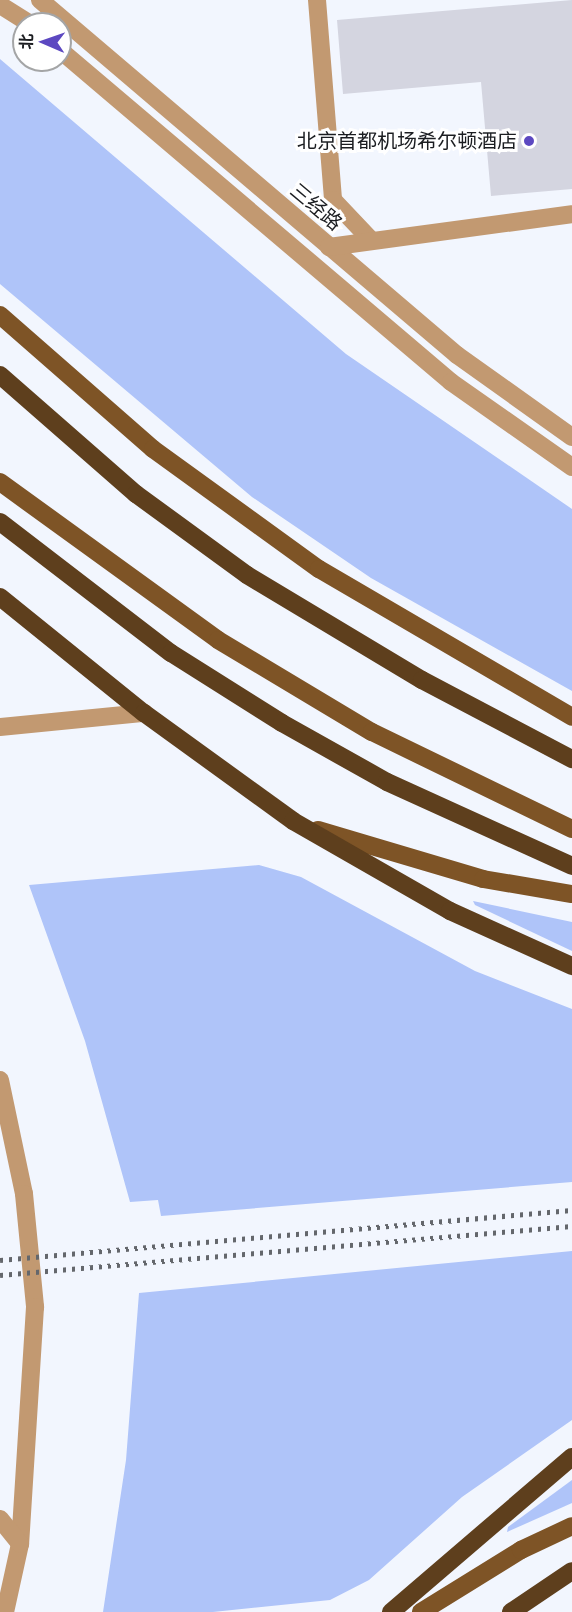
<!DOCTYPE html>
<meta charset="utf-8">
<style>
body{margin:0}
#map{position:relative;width:572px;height:1612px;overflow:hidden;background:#f2f6fe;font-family:"PT Sans","Noto Sans SC",sans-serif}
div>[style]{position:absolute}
.green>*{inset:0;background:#afc4f9}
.building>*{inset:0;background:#d4d5e0}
.minor>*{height:18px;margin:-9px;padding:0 9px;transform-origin:9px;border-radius:9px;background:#c29971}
.major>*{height:18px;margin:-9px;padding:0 9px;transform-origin:9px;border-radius:9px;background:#7e5426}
.highway>*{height:18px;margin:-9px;padding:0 9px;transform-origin:9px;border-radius:9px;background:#5e3f1d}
.rail>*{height:4.5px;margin-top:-2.25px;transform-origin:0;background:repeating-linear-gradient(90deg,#64676c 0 3px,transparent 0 9px)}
.dots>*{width:16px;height:16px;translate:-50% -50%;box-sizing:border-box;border:3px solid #fff;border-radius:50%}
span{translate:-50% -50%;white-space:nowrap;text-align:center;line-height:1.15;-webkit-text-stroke:6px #fff;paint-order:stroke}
.poi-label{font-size:20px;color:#1b1d21}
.right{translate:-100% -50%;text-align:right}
.street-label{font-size:20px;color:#1b1d21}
.north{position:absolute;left:12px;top:12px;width:60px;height:60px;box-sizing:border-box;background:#fff;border:2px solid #a4a5a6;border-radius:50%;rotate:272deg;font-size:16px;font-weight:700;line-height:24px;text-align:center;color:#1b1d21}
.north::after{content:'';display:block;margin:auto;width:21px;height:27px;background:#5c48c1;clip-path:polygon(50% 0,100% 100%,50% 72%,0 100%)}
</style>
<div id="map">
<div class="green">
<div style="clip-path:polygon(0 59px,346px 354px,572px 509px,572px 691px,371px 578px,252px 497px,0 284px)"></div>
<div style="clip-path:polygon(259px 865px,301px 877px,475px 971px,572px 1009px,572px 1182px,161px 1216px,158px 1200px,130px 1202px,85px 1041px,29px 885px)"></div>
<div style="clip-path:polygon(473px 901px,572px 922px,572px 951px,475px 905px)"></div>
<div style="clip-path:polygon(572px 1251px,572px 1420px,462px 1497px,369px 1580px,330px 1600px,213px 1612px,103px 1612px,126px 1460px,139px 1293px)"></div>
<div style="clip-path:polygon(572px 1480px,572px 1503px,507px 1532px,508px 1527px)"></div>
</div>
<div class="building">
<div style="clip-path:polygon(572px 0,572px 189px,491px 196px,481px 82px,343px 94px,337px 20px)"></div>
</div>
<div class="minor">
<div style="left:40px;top:0;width:548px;rotate:40.41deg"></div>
<div style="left:457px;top:355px;width:141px;rotate:35.5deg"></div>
<div style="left:317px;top:0;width:201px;rotate:85.4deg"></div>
<div style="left:333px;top:200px;width:55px;rotate:46.5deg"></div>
<div style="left:0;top:5px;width:36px;rotate:32deg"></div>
<div style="left:60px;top:50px;width:513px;rotate:40.33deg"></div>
<div style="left:451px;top:382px;width:148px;rotate:35.1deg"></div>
<div style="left:329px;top:247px;width:245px;rotate:-7.7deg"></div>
<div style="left:0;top:727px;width:145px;rotate:-5.6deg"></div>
<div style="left:0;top:1080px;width:116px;rotate:78.1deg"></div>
<div style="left:24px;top:1194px;width:114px;rotate:84.4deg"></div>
<div style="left:35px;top:1307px;width:237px;rotate:93.6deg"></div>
<div style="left:20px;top:1544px;width:70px;rotate:102.4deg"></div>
<div style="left:0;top:1519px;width:32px;rotate:51deg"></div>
</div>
<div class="major">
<div style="left:0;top:315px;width:203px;rotate:41.2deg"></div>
<div style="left:153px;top:449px;width:205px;rotate:35.9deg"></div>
<div style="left:319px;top:569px;width:293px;rotate:30.3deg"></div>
<div style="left:0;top:482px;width:269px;rotate:35.9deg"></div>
<div style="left:218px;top:640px;width:179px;rotate:30.9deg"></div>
<div style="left:372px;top:732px;width:222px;rotate:25.9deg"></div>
<div style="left:318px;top:830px;width:172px;rotate:16.5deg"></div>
<div style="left:483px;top:879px;width:90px;rotate:9.6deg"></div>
<div style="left:421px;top:1612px;width:118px;rotate:-31.8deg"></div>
<div style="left:521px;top:1550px;width:56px;rotate:-25.2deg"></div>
</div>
<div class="highway">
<div style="left:0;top:375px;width:181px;rotate:41.2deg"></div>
<div style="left:136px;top:494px;width:137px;rotate:36.1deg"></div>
<div style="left:247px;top:575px;width:204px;rotate:31deg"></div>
<div style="left:422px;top:680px;width:170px;rotate:27.8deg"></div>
<div style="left:0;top:522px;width:215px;rotate:37.5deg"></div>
<div style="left:171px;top:653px;width:131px;rotate:32.2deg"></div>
<div style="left:282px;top:723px;width:120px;rotate:29.3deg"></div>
<div style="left:387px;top:782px;width:203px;rotate:24.4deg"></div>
<div style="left:0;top:597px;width:185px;rotate:38.9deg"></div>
<div style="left:144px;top:713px;width:184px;rotate:35.9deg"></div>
<div style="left:293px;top:821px;width:181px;rotate:29.8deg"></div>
<div style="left:450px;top:911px;width:134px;rotate:24.3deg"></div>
<div style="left:391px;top:1612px;width:238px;rotate:-40.6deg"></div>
<div style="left:511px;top:1612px;width:73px;rotate:-33.9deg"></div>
</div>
<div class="rail">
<div style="left:0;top:1260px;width:574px;rotate:-5deg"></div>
<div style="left:0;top:1275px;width:574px;rotate:-4.9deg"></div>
</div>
<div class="dots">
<div style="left:529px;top:141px;background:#5c48c1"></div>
</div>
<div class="poi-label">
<span class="right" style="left:517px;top:141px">北京首都机场希尔顿酒店</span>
</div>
<div class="street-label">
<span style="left:316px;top:207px;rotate:40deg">三经路</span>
</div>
<div class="north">北</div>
</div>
